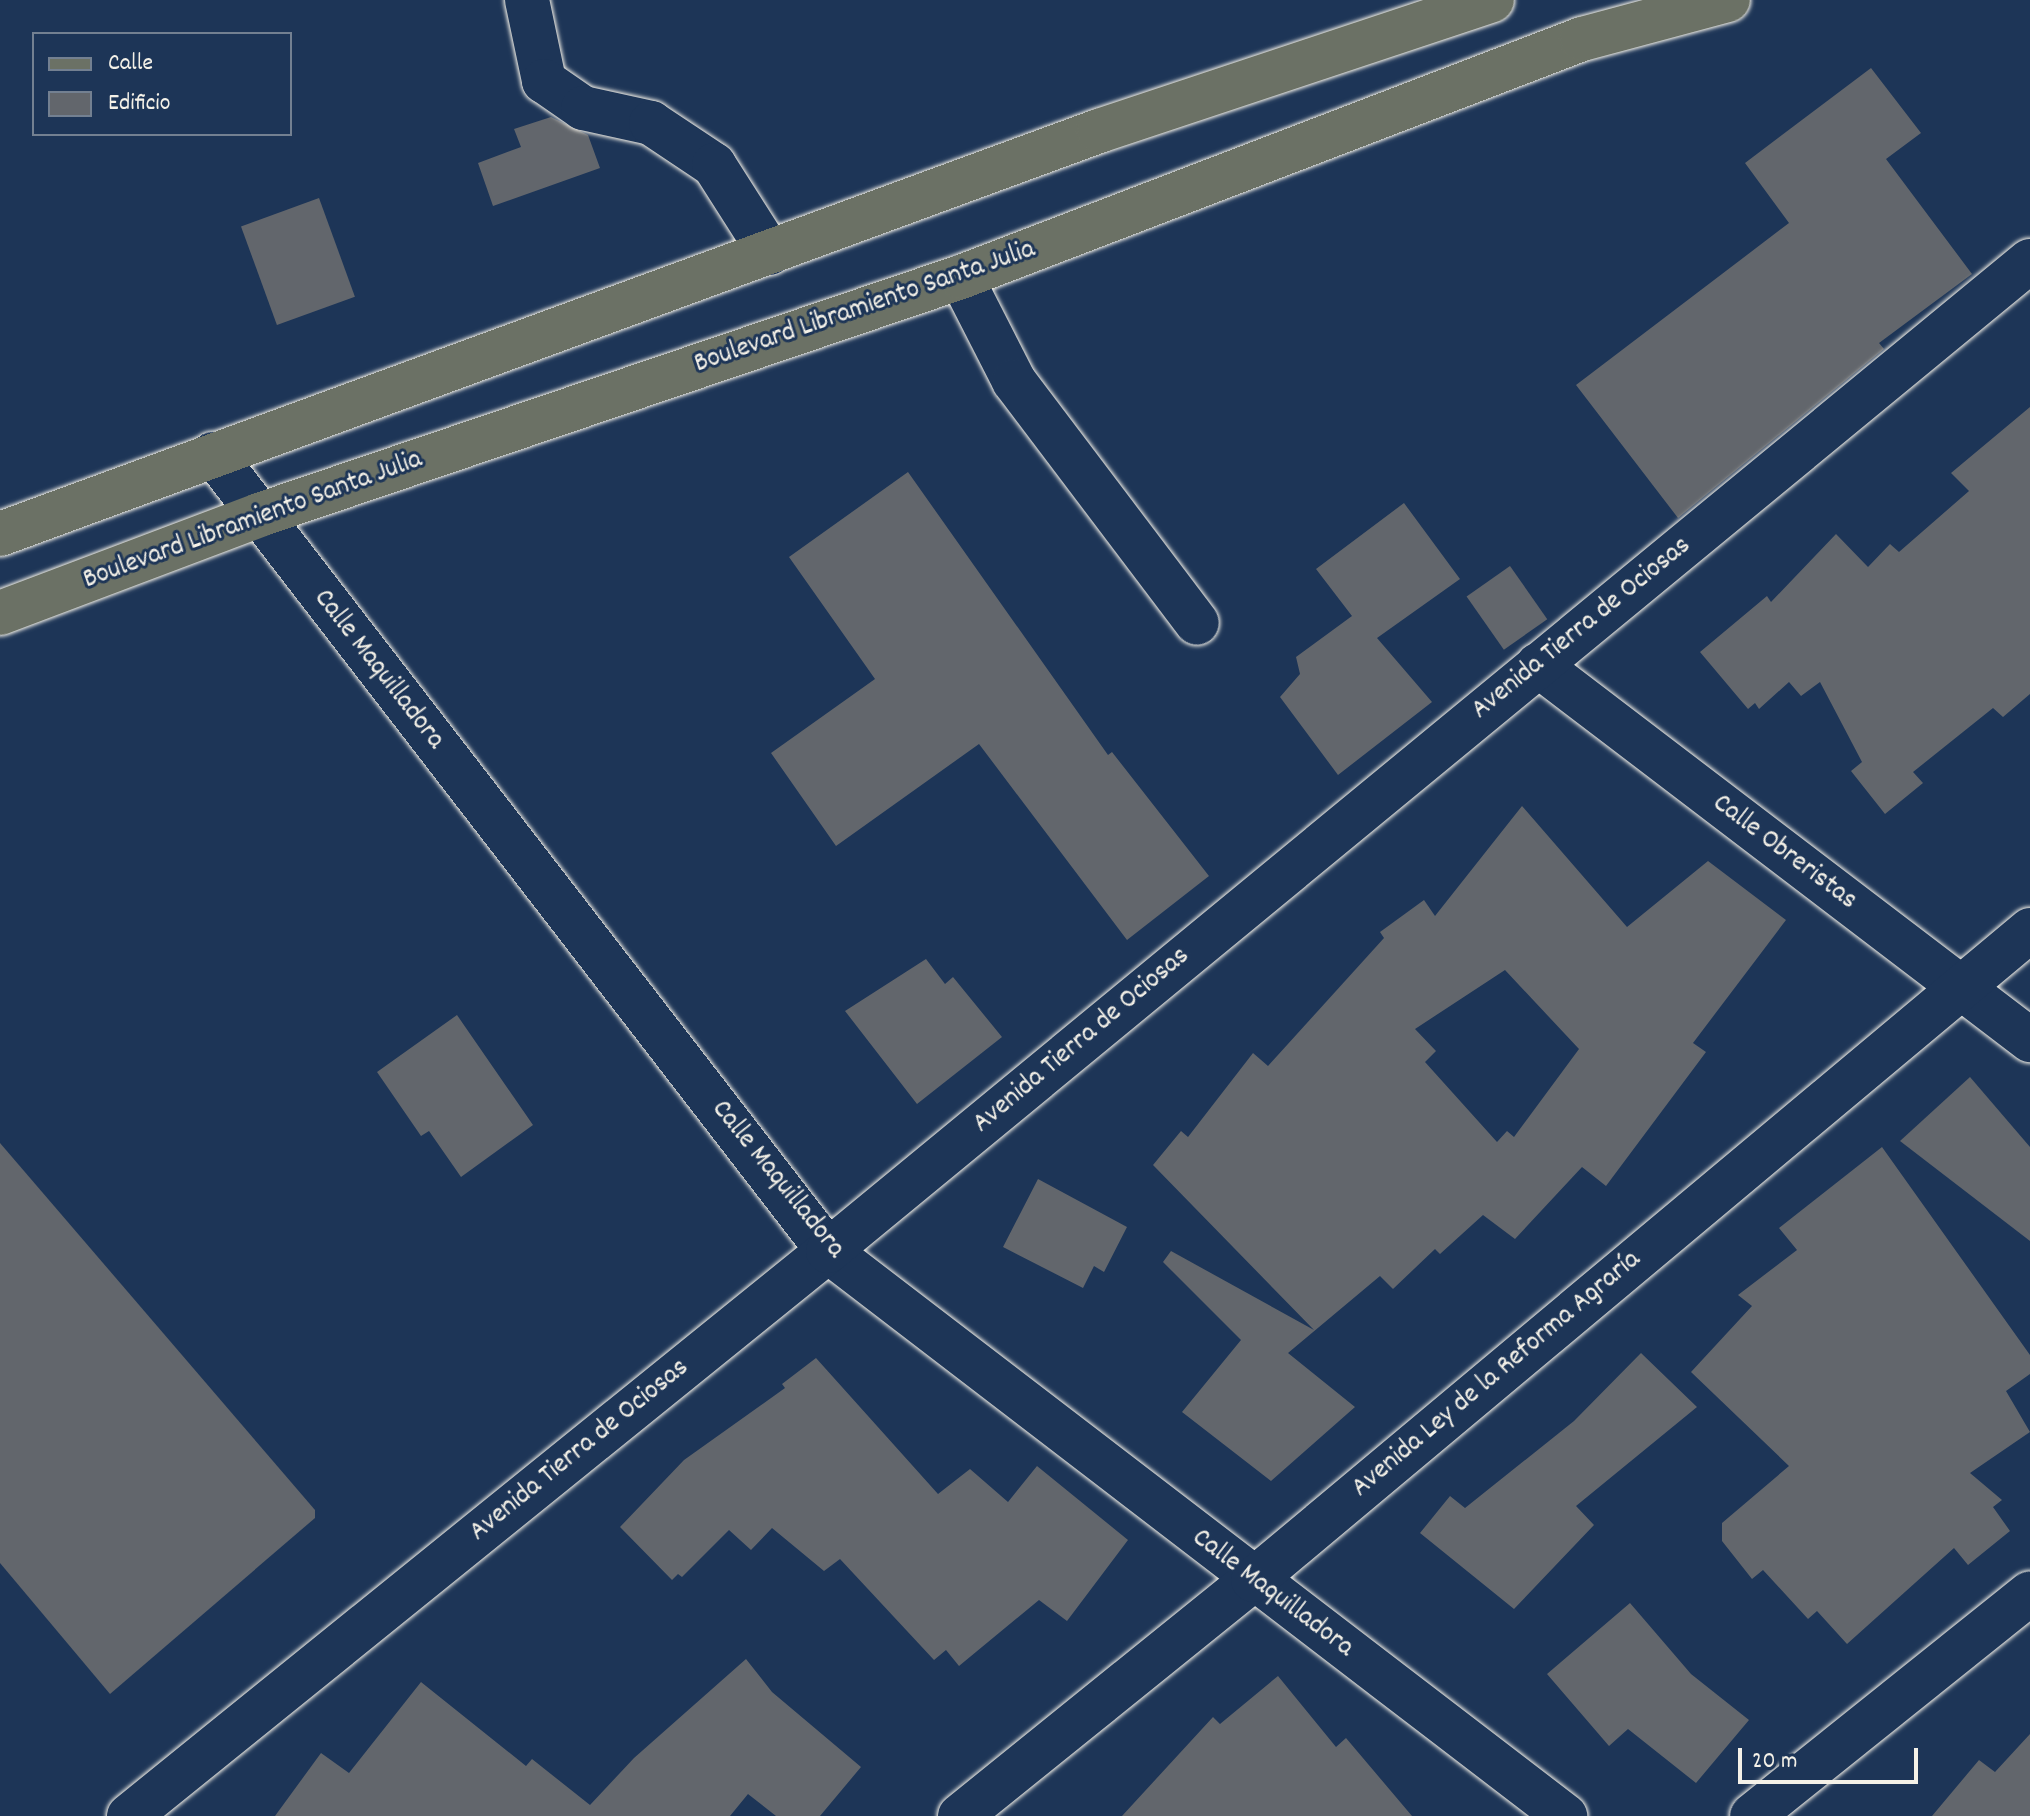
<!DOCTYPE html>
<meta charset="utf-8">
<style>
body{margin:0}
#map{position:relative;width:2030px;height:1816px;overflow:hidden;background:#1d3557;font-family:Dekko,sans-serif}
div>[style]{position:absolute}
.building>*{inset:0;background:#62666c;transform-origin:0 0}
.roads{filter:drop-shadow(0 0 2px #f4f1e8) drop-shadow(0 0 2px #f4f1e8)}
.minor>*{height:44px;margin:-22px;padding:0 22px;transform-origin:22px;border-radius:22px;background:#1d3557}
.major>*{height:44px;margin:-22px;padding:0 22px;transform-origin:22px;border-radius:22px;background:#6b7165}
span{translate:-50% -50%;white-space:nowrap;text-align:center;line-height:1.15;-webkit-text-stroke:6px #1d3557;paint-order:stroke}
.street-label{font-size:28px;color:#f4f1e8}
.legend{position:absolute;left:32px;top:32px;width:260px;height:104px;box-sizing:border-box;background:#1d3557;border:2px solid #738091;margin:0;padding:10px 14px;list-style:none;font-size:24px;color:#f4f1e8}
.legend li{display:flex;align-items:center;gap:16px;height:40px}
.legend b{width:40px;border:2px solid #738091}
.scale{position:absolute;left:1738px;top:1748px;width:180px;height:36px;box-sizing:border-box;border:4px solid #f4f1e8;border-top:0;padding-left:10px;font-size:24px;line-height:28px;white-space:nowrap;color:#f4f1e8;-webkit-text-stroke:6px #1d3557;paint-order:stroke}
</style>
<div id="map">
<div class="building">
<div style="clip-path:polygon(1871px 68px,1921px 133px,1886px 159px,1972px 274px,1879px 343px,1884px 349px,1678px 518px,1576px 385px,1789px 223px,1745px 163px)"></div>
<div style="clip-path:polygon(551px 117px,588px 135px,600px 168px,493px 206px,478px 163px,521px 147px,514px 129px)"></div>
<div style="left:319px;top:198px;width:105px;height:83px;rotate:70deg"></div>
<div style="clip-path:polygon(2030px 407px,2030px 694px,2003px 717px,1993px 708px,1913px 772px,1923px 783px,1885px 814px,1851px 771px,1862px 762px,1820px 682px,1801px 696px,1789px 682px,1759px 709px,1755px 703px,1748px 709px,1700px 652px,1767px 596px,1771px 602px,1836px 534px,1868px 567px,1890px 544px,1899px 552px,1969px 491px,1951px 473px)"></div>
<div style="clip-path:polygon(908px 472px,1108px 755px,1112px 752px,1209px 876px,1127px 940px,979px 744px,836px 846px,771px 753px,875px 679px,789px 557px)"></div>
<div style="clip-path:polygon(1404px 503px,1460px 579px,1377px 638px,1432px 702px,1338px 775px,1280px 697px,1300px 674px,1296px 657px,1352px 616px,1316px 569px)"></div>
<div style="left:1510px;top:566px;width:65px;height:53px;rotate:55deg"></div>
<div style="clip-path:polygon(evenodd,1522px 806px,1627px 927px,1708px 861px,1786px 920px,1693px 1043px,1706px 1052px,1606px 1186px,1582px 1167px,1515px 1239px,1483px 1215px,1440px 1254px,1435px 1249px,1393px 1289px,1380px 1276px,1288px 1353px,1355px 1407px,1271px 1481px,1182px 1412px,1241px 1340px,1163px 1262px,1171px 1251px,1314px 1330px,1153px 1165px,1181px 1131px,1188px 1137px,1253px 1053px,1268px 1066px,1384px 938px,1380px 932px,1424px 900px,1435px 916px,1522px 806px,1505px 970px,1579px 1049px,1514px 1137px,1507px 1131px,1497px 1142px,1425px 1062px,1436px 1051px,1415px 1029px,1505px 970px)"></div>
<div style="clip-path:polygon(926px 959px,945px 984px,953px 977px,1002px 1037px,917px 1104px,845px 1011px)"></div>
<div style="clip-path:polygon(457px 1015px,533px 1125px,461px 1177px,429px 1131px,421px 1136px,377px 1072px)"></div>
<div style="clip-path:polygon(1970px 1077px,2030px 1147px,2030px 1241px,1900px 1141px)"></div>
<div style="clip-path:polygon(0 1143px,315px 1510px,315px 1518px,110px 1694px,0 1563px)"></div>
<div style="clip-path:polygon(1882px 1147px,2030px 1355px,2030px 1374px,2006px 1391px,2030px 1432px,1970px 1473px,2002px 1500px,1993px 1507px,2010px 1531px,1968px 1565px,1954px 1548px,1847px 1644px,1817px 1611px,1808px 1619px,1763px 1570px,1752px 1579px,1722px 1541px,1722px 1523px,1789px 1466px,1691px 1372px,1752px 1306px,1738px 1295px,1797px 1250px,1779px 1228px)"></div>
<div style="clip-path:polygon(1038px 1179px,1127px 1227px,1104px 1272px,1094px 1266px,1083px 1288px,1003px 1247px)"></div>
<div style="clip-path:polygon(1641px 1353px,1697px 1407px,1576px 1506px,1594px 1525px,1514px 1609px,1420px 1533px,1450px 1496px,1465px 1508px,1574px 1421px)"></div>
<div style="clip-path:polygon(816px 1358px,938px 1494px,970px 1469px,1008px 1502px,1037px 1466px,1128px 1540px,1067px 1621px,1039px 1600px,959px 1666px,946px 1650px,934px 1660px,840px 1559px,824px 1571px,772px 1528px,751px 1550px,729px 1530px,682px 1577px,678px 1574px,672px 1580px,620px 1527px,684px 1460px,785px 1388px,782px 1384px)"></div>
<div style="clip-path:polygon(1630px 1603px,1691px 1674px,1749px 1720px,1696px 1783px,1628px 1729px,1609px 1746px,1547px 1674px)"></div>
<div style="clip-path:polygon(746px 1659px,772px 1692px,861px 1767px,820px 1816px,776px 1816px,748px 1794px,730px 1816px,275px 1816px,321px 1753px,349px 1773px,421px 1682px,526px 1766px,532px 1759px,590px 1805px,634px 1758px)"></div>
<div style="clip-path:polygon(1278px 1676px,1336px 1747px,1346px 1738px,1412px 1816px,1122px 1816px,1213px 1717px,1220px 1724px)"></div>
<div style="clip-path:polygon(2030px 1734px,2030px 1816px,1932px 1816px,1979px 1760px,1995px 1772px)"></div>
</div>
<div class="roads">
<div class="minor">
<div style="left:527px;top:0;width:83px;rotate:78.1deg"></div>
<div style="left:544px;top:81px;width:47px;rotate:34.7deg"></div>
<div style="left:583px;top:108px;width:70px;rotate:12.4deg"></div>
<div style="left:651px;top:123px;width:76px;rotate:33.7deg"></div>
<div style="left:714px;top:165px;width:104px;rotate:57.5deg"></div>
<div style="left:961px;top:277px;width:117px;rotate:63deg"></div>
<div style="left:1014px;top:381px;width:303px;rotate:52.9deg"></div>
<div style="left:213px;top:454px;width:1007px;rotate:52.34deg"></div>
<div style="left:828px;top:1251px;width:929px;rotate:37.47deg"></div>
<div style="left:1538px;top:665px;width:619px;rotate:37.31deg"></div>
<div style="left:129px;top:1816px;width:899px;rotate:-38.95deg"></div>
<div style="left:828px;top:1251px;width:1557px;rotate:-39.48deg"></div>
<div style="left:960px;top:1816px;width:376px;rotate:-38.9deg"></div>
<div style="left:1253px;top:1580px;width:1013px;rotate:-39.91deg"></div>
<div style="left:1752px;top:1816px;width:356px;rotate:-38.7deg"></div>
</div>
<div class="major">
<div style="left:0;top:534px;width:1171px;rotate:-20.14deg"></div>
<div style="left:1099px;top:131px;width:414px;rotate:-18.4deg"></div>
<div style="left:0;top:613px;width:277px;rotate:-20.7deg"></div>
<div style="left:259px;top:515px;width:741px;rotate:-18.73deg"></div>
<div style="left:961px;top:277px;width:665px;rotate:-20.97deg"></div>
<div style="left:1582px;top:39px;width:151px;rotate:-15deg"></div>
</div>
</div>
<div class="street-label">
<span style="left:865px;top:308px;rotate:-19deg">Boulevard Libramiento Santa Julia</span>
<span style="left:253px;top:521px;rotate:-20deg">Boulevard Libramiento Santa Julia</span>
<span style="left:1582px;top:629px;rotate:-39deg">Avenida Tierra de Ociosas</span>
<span style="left:378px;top:670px;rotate:52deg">Calle Maquilladora</span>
<span style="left:1784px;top:853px;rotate:37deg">Calle Obreristas</span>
<span style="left:1082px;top:1041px;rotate:-40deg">Avenida Tierra de Ociosas</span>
<span style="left:777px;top:1180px;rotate:51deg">Calle Maquilladora</span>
<span style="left:1497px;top:1375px;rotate:-40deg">Avenida Ley de la Reforma Agraría</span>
<span style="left:580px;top:1451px;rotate:-39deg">Avenida Tierra de Ociosas</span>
<span style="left:1272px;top:1594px;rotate:37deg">Calle Maquilladora</span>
</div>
<ul class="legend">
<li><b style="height:10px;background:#6b7165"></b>Calle</li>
<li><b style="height:22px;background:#62666c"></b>Edificio</li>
</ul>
<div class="scale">20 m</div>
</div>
